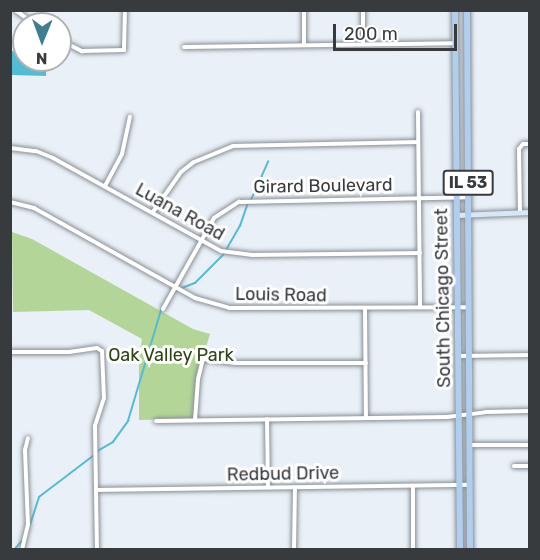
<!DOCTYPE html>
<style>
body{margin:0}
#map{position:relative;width:540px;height:560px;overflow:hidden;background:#e9f0f7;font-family:Rubik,sans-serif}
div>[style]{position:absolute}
.green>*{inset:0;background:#b3d698}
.water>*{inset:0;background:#53bcd5}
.stream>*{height:1.5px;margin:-0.75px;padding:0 0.75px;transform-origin:0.75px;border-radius:0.75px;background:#53bcd5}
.roads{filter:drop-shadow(0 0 2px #888e94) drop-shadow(0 0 2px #888e94)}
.street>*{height:4px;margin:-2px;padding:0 2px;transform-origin:2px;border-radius:2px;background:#fff}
.secondary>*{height:5px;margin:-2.5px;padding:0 2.5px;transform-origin:2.5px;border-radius:2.5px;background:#d7e7f7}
.primary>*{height:6px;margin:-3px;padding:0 3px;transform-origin:3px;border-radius:3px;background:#b0cfef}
span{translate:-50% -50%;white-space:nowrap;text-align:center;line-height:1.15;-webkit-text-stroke:6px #fff;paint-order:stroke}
.shield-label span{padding:2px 4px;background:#fff;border:2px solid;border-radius:4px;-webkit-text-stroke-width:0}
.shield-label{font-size:16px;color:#383b3e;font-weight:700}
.street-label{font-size:18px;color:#383b3e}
.park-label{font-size:18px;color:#2c4414}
.frame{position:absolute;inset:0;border:12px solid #383b3e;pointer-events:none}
.north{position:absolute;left:12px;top:12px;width:60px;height:60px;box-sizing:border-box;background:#fff;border:2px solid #afb1b2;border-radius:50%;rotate:181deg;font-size:16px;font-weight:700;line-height:24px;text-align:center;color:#383b3e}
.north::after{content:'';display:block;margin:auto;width:21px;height:27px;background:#3d7e91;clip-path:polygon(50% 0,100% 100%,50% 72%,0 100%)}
.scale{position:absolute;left:333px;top:24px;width:124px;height:27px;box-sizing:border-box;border:3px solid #383b3e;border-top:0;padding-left:8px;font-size:18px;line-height:21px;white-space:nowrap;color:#383b3e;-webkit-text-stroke:4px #fff;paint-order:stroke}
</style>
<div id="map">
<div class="green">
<div style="clip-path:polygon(12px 232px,32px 239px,193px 329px,210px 334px,196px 380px,194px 419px,139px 420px,139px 357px,142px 339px,89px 310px,13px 312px)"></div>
</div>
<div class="water">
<div style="clip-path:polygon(11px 50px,46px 71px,46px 76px,11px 75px)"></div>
</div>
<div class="stream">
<div style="left:251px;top:200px;width:42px;rotate:-65.9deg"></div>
<div style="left:226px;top:250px;width:28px;rotate:-60deg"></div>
<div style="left:240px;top:226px;width:24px;rotate:-71deg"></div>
<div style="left:182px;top:288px;width:14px;rotate:-21deg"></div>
<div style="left:195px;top:283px;width:40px;rotate:-45deg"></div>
<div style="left:96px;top:452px;width:20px;rotate:-30deg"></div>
<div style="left:113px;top:442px;width:26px;rotate:-54deg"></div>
<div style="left:128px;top:421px;width:116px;rotate:-73.4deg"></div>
<div style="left:30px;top:525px;width:29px;rotate:-72deg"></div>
<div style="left:39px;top:497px;width:68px;rotate:-37.2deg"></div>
<div style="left:14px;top:550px;width:11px;rotate:-49deg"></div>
</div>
<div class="roads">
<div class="street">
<div style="left:15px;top:10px;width:24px;rotate:35deg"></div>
<div style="left:363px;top:10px;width:34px;rotate:90deg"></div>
<div style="left:60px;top:40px;width:25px;rotate:27deg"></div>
<div style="left:82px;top:51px;width:42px;rotate:-1.4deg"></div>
<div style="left:124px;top:50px;width:40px;rotate:-88.6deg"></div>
<div style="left:304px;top:45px;width:35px;rotate:-90deg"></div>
<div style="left:184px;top:47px;width:271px;rotate:-0.8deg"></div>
<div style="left:418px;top:112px;width:195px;rotate:89.4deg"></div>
<div style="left:10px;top:148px;width:26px;rotate:7deg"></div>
<div style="left:36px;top:151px;width:18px;rotate:22deg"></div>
<div style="left:53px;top:158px;width:192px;rotate:29deg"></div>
<div style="left:221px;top:251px;width:32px;rotate:7deg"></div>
<div style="left:253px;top:255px;width:167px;rotate:-0.7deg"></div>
<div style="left:105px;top:186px;width:36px;rotate:-62deg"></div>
<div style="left:122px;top:154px;width:38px;rotate:-78deg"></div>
<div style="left:10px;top:202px;width:25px;rotate:14deg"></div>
<div style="left:34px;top:208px;width:184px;rotate:29.2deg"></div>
<div style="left:195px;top:298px;width:35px;rotate:16deg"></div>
<div style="left:229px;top:308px;width:240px;rotate:-0.2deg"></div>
<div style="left:153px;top:212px;width:49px;rotate:-55deg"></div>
<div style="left:181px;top:172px;width:16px;rotate:-38deg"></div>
<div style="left:194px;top:162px;width:42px;rotate:-22.3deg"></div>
<div style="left:233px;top:146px;width:185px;rotate:-1.2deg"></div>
<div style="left:520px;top:213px;width:64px;rotate:-90.9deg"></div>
<div style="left:519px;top:149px;width:6px;rotate:-51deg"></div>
<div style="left:523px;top:144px;width:7px"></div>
<div style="left:365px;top:308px;width:110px;rotate:89.5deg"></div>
<div style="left:163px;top:309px;width:104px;rotate:-60.7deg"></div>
<div style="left:214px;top:218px;width:30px;rotate:-33deg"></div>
<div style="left:239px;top:202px;width:230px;rotate:-1.2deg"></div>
<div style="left:10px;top:352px;width:59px"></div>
<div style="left:69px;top:352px;width:28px;rotate:-8deg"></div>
<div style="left:97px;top:348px;width:6px;rotate:31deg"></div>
<div style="left:102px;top:351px;width:47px;rotate:87.6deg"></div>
<div style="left:104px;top:398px;width:29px;rotate:108deg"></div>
<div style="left:95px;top:426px;width:124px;rotate:89.1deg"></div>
<div style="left:459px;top:356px;width:71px;rotate:-0.8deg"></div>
<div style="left:267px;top:419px;width:68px;rotate:89.2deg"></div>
<div style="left:195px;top:420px;width:41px;rotate:-85.8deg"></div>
<div style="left:198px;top:379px;width:21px;rotate:-76deg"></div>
<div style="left:203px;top:359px;width:33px;rotate:7deg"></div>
<div style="left:236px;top:363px;width:130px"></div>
<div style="left:156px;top:421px;width:291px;rotate:-0.8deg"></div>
<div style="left:447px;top:417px;width:38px;rotate:-7deg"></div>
<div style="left:485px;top:412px;width:45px;rotate:-1.3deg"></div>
<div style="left:470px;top:445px;width:60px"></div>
<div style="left:514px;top:466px;width:16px"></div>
<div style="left:96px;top:490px;width:374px;rotate:-0.8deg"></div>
<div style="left:22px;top:550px;width:26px;rotate:-77deg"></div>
<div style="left:28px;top:525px;width:75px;rotate:-92.3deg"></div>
<div style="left:25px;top:450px;width:12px;rotate:-76deg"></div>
<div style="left:294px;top:550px;width:62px;rotate:-89.1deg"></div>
<div style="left:413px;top:550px;width:64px;rotate:-90deg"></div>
</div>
<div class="secondary">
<div style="left:457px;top:215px;width:73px;rotate:-2.4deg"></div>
</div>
<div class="primary">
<div style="left:455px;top:10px;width:540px;rotate:89.47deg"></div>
<div style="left:467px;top:10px;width:540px;rotate:89.68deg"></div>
</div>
</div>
<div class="shield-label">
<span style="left:468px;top:183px">IL 53</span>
</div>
<div class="street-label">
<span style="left:323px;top:186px;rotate:-1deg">Girard Boulevard</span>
<span style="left:180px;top:212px;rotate:29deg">Luana Road</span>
<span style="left:281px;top:295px;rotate:1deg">Louis Road</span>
<span style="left:443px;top:298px;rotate:-91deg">South Chicago Street</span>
<span style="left:283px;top:474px;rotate:-1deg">Redbud Drive</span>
</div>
<div class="park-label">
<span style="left:171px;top:355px">Oak Valley Park</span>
</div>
<div class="frame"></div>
<div class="north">N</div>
<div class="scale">200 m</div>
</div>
